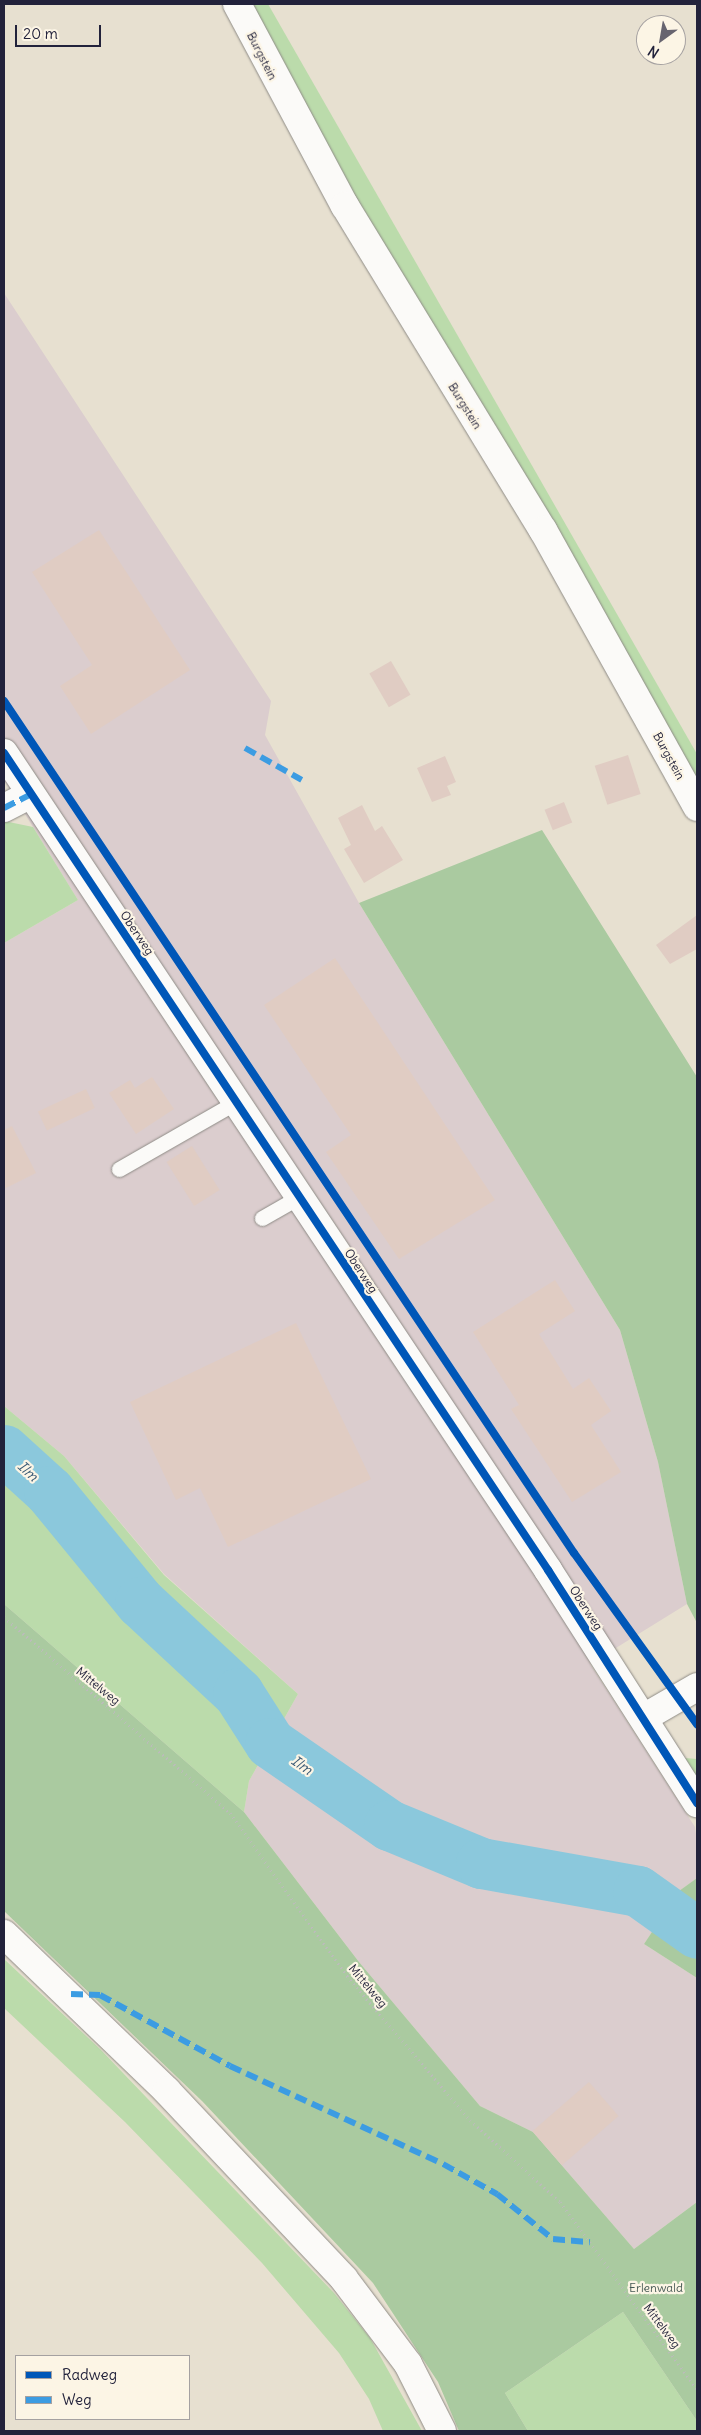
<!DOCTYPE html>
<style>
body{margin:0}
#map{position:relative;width:701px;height:2435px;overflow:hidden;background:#e7e0d0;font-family:Delius,sans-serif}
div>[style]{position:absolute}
.industrial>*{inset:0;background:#dbcdce}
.green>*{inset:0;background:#bbdbab}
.forest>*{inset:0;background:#aacaa0}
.river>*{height:51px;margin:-25.5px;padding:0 25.5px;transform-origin:25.5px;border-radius:25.5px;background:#8bc8dc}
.building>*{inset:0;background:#e0ccc3;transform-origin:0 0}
.path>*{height:3px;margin-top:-1.5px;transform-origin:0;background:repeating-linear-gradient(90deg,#bcbbbb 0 1px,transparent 0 5px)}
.roads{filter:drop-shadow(0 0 1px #8e8b86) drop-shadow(0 0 1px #8e8b86)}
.service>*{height:15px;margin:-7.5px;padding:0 7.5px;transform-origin:7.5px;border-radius:7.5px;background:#fbfaf8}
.minor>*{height:28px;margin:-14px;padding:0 14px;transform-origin:14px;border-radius:14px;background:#fbfaf8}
.secondary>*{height:28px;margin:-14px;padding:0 14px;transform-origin:14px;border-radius:14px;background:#fbfaf8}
.quiet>*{height:6px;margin-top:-3px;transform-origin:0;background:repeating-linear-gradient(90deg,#3c9ce2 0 12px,transparent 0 18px)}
.cycleway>*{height:8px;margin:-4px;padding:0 4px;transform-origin:4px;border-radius:4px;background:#0057b8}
span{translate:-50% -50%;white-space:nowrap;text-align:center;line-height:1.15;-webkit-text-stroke:4.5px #fcf5e5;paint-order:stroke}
.street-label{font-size:12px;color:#22223b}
.park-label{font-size:12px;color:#455854}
.water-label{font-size:14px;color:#395975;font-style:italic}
.frame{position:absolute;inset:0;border:5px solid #22223b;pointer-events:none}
.legend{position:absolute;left:15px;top:2355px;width:175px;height:65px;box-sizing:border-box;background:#fcf5e5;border:1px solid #a5a1a1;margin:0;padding:6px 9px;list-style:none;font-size:15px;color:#22223b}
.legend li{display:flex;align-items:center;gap:10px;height:25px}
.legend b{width:25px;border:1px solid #a5a1a1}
.north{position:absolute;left:636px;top:15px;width:50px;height:50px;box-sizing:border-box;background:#fcf5e5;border:1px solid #a5a1a1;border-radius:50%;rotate:212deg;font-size:14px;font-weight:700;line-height:20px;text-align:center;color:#22223b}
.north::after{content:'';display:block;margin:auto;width:18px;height:22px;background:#67646f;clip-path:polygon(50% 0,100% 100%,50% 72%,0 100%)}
.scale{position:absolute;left:15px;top:25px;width:86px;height:22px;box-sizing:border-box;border:2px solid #22223b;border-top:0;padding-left:6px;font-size:15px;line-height:18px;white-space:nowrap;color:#22223b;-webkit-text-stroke:4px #fcf5e5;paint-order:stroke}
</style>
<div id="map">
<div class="industrial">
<div style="clip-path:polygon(4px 293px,271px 701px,265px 735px,359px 903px,620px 1330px,658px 1462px,687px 1604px,590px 1664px,695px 1827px,697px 1841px,697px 1878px,679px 1891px,644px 1944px,697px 1978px,697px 2202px,634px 2249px,533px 2132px,480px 2106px,359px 1962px,244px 1812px,249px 1781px,298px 1694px,164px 1574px,64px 1456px,4px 1406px,4px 943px,78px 900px,4px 780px)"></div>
</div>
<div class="green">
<div style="clip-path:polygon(249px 4px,268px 4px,697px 754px,697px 792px,387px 258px)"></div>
<div style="clip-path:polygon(4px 821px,33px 827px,78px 900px,4px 943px)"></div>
<div style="clip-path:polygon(4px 1406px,64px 1456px,164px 1575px,298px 1694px,249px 1781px,244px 1812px,4px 1604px)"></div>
<div style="clip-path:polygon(685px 1758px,697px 1759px,697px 1778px)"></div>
<div style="clip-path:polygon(4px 1959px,100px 2049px,334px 2293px,370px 2338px,422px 2431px,383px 2431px,369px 2399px,339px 2353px,262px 2263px,125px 2122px,4px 2008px)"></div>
<div style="clip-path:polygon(623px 2312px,697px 2421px,697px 2431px,528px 2431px,505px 2393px)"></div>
</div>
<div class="forest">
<div style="clip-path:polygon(542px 830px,697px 1077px,697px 1623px,687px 1604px,658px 1462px,620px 1330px,359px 903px)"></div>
<div style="clip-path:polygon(4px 1604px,244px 1812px,359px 1962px,480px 2106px,533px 2132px,634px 2249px,697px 2202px,697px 2421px,623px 2312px,505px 2393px,528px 2431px,459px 2431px,438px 2382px,373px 2283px,202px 2101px,4px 1911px)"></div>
<div style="clip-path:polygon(697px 1878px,697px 1978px,644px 1944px,679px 1891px)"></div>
</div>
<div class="river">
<div style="left:4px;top:1450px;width:61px;rotate:42.3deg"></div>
<div style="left:49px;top:1491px;width:144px;rotate:50.7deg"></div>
<div style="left:140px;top:1602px;width:134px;rotate:42.9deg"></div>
<div style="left:238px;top:1693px;width:59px;rotate:57.4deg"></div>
<div style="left:270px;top:1743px;width:145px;rotate:34.6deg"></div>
<div style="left:389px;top:1825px;width:100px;rotate:22.4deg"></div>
<div style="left:481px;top:1863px;width:159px;rotate:10.1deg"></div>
<div style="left:638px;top:1891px;width:72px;rotate:35.4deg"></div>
</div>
<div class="building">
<div style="clip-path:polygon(99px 530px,190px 670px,91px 734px,60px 686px,92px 665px,32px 572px)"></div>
<div style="left:391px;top:661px;width:39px;height:25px;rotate:60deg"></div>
<div style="left:628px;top:755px;width:41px;height:35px;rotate:72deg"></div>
<div style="clip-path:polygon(445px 756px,456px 782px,447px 786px,451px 795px,432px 802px,417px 768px)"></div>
<div style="left:564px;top:802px;width:22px;height:21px;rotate:68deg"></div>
<div style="clip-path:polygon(362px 805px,375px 831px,382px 826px,403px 860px,364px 883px,344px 849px,351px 845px,338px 818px)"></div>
<div style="clip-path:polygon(697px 915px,697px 949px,670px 964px,656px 945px)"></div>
<div style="clip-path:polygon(335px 958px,495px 1200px,399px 1259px,326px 1152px,351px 1135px,264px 1005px)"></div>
<div style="clip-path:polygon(152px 1077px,174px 1109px,136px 1134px,109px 1093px,130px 1080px,135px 1088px)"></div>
<div style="left:86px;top:1089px;width:21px;height:53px;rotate:65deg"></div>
<div style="clip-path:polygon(12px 1126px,36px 1173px,4px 1189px,4px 1130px)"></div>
<div style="left:192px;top:1146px;width:52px;height:30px;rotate:58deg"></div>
<div style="clip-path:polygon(555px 1280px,575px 1311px,539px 1334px,573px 1389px,589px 1378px,611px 1411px,591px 1425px,621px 1472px,572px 1502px,511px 1409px,519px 1405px,473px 1332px)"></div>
<div style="clip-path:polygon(296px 1323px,371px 1479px,228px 1547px,200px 1488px,176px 1500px,130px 1402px)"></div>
<div style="left:589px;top:2082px;width:45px;height:75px;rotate:49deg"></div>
</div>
<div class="path">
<div style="left:4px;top:1617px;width:299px;rotate:40.9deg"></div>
<div style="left:230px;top:1813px;width:201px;rotate:54.3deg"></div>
<div style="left:347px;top:1976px;width:189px;rotate:49.5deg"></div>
<div style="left:470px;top:2120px;width:122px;rotate:42.3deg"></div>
<div style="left:560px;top:2202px;width:232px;rotate:53.8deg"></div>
</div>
<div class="roads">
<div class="service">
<div style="left:119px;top:1169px;width:135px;rotate:-29.8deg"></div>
<div style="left:262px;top:1218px;width:43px;rotate:-29.6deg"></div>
</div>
<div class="minor">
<div style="left:237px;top:4px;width:229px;rotate:61.9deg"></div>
<div style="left:345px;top:206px;width:380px;rotate:58.6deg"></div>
<div style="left:543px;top:530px;width:317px;rotate:60.9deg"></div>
<div style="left:4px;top:753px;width:982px;rotate:56.34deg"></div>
<div style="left:548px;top:1570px;width:277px;rotate:57.4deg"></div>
<div style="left:4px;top:808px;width:30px;rotate:-27deg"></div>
<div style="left:645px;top:1717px;width:60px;rotate:-30deg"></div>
</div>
<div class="secondary">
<div style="left:4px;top:1934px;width:226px;rotate:43.9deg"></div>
<div style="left:167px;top:2091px;width:258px;rotate:46.7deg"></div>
<div style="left:344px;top:2279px;width:106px;rotate:53deg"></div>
<div style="left:408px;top:2364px;width:75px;rotate:63.1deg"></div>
</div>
</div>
<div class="quiet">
<div style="left:245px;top:748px;width:65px;rotate:29.3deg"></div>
<div style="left:4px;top:808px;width:30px;rotate:-27deg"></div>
<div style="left:71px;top:1994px;width:29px;rotate:2deg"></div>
<div style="left:100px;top:1995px;width:148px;rotate:28.6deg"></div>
<div style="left:230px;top:2066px;width:234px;rotate:24.7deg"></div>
<div style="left:443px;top:2164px;width:62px;rotate:29.1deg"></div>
<div style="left:497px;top:2194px;width:72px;rotate:38.8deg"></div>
<div style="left:553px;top:2239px;width:37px;rotate:5deg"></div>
</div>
<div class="cycleway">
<div style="left:4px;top:701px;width:1025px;rotate:56.22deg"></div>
<div style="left:574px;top:1553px;width:211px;rotate:54.3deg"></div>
<div style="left:4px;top:753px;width:982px;rotate:56.34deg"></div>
<div style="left:548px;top:1570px;width:277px;rotate:57.4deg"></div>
</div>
<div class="street-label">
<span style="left:262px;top:56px;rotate:63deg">Burgstein</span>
<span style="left:465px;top:406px;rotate:58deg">Burgstein</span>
<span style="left:669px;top:756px;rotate:61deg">Burgstein</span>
<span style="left:137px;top:933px;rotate:56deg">Oberweg</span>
<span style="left:361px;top:1271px;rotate:57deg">Oberweg</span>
<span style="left:586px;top:1608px;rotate:57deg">Oberweg</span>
<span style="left:98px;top:1686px;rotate:39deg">Mittelweg</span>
<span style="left:368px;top:1986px;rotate:50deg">Mittelweg</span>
<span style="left:662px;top:2326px;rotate:53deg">Mittelweg</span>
</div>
<div class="park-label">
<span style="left:656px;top:2288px">Erlenwald</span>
</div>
<div class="water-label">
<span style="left:28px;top:1471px;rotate:42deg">Ilm</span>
<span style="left:302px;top:1765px;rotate:35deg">Ilm</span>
</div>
<div class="frame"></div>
<ul class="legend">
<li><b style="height:6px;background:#0057b8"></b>Radweg</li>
<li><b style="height:6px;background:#3c9ce2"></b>Weg</li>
</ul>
<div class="north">N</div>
<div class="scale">20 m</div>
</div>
